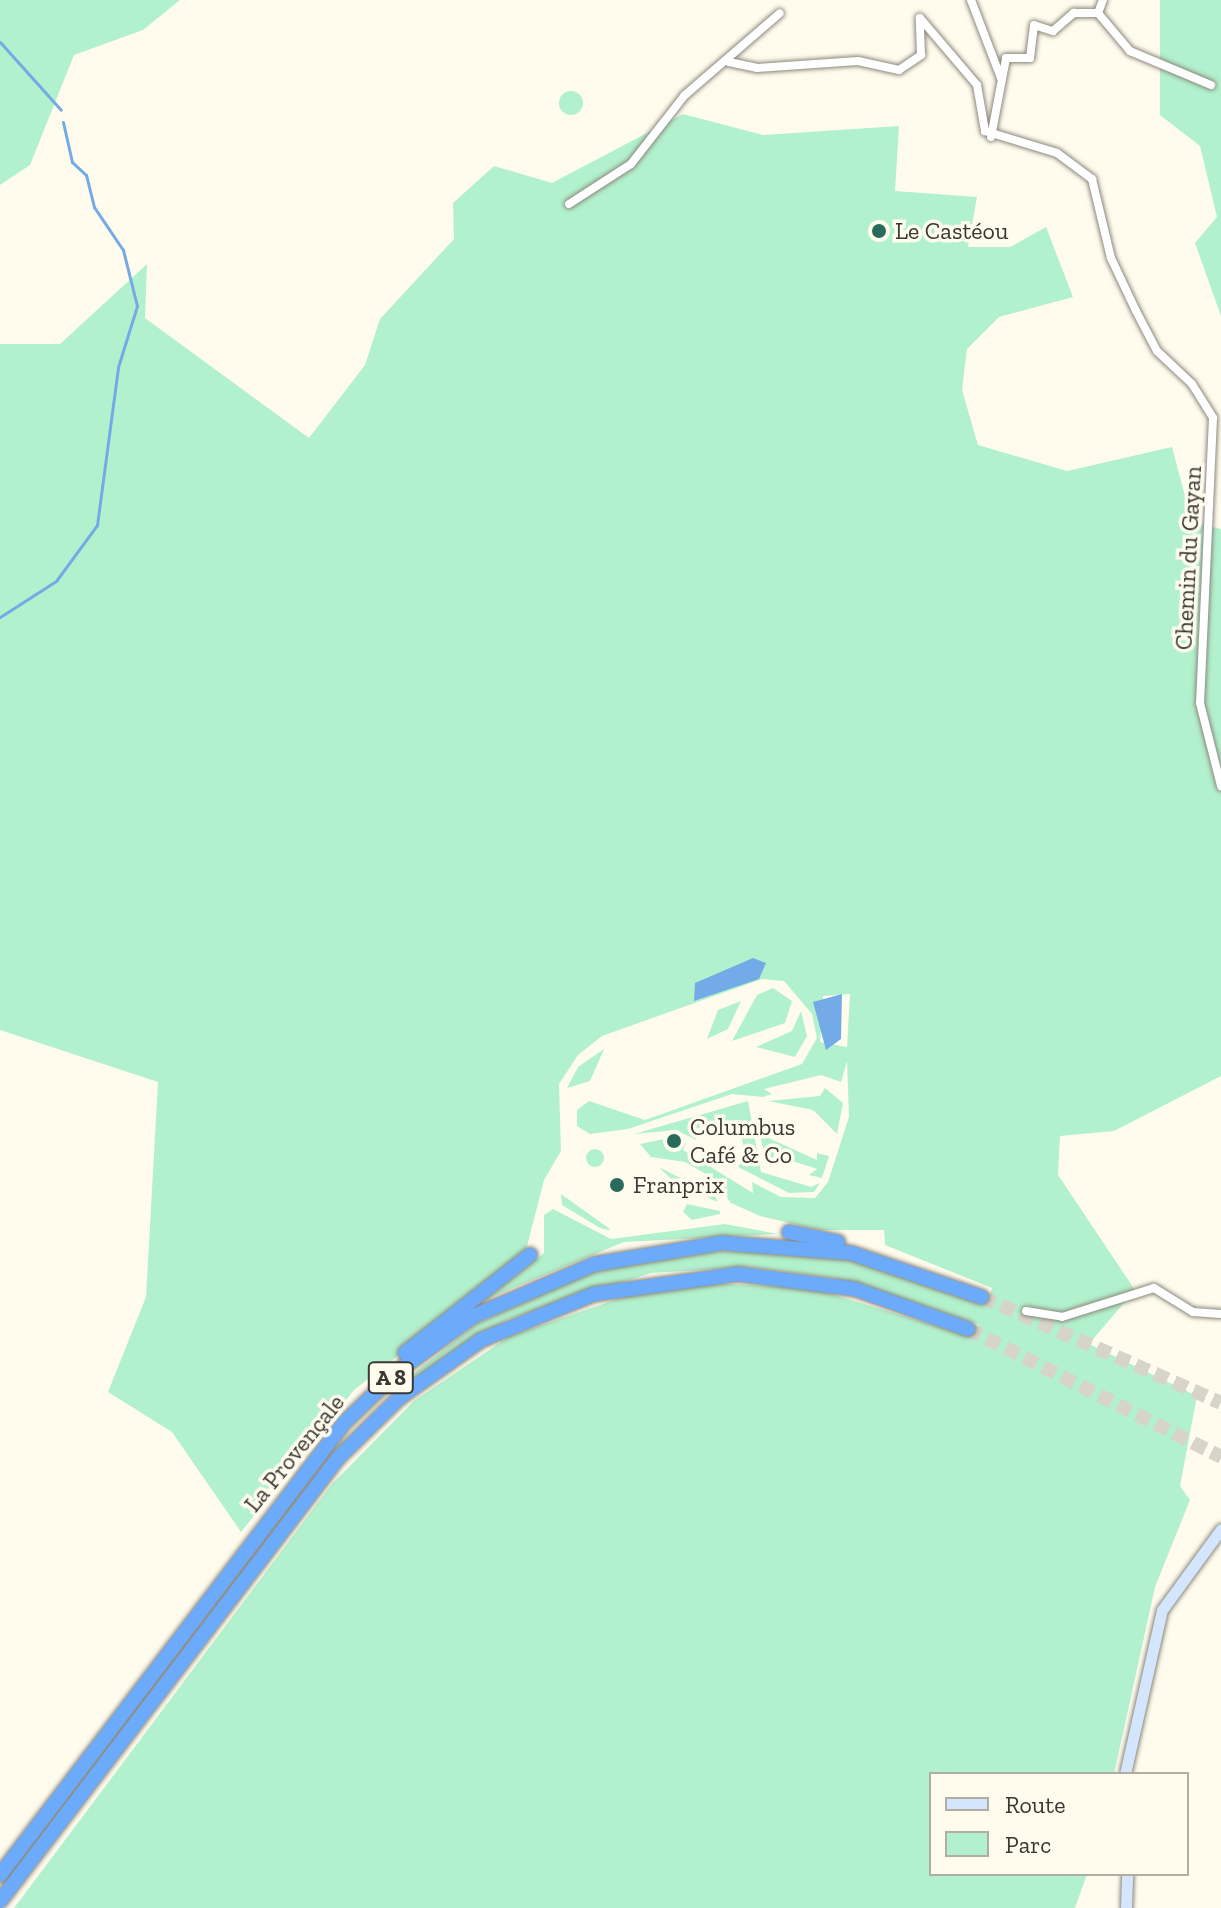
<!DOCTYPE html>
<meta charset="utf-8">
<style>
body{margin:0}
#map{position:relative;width:1221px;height:1908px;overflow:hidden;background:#fffcee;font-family:"Zilla Slab",serif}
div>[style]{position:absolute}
.green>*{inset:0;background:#b2f1cd}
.round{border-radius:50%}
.water>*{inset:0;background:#72abe7}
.stream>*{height:3px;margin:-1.5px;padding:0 1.5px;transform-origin:1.5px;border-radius:1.5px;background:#72abe7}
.highway-tunnel>*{height:14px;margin-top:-7px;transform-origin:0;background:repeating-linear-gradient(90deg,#d7d5c9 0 14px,transparent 0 21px)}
.roads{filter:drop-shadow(0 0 2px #8c897d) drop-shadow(0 0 2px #8c897d)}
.street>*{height:8px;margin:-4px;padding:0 4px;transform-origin:4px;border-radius:4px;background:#fff}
.secondary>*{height:11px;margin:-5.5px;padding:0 5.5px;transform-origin:5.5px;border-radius:5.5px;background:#d3e6fe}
.highway>*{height:14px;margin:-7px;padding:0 7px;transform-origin:7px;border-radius:7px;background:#6caafb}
.dots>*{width:22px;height:22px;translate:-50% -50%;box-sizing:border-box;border:4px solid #fffcee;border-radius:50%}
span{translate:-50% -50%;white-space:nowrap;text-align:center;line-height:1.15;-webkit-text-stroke:7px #fffcee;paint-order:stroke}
.shield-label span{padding:2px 6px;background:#fffcee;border:2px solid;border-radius:6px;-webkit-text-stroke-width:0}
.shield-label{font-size:22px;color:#393833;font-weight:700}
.poi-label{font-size:24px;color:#393833}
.left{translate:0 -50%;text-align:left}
.street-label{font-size:24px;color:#393833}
.legend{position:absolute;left:929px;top:1772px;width:260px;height:104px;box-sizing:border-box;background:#fffcee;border:2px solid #b0aea3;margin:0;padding:10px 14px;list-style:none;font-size:24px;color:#393833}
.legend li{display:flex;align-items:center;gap:16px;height:40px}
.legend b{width:40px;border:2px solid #b0aea3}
</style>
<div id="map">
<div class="green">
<div style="clip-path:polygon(0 0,180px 0,143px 30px,74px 55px,30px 165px,0 185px)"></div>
<div style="clip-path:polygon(1160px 0,1221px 0,1221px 316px,1195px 243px,1217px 217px,1200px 146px,1160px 115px)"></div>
<div class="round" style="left:559px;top:91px;width:24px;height:24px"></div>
<div style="clip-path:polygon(evenodd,683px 114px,763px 135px,899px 126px,895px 191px,977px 197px,968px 247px,1010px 247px,1046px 227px,1073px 297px,999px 317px,967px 349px,962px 390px,978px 445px,1067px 471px,1172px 447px,1192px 522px,1221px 529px,1221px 1076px,1114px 1131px,1060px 1136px,1058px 1175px,1135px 1290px,1089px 1344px,1197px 1396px,1180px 1486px,1190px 1500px,1155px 1587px,1114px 1774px,931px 1774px,931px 1874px,1087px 1874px,1075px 1908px,14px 1908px,332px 1484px,414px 1401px,510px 1336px,635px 1293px,705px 1283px,811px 1288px,973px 1337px,979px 1325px,835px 1278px,748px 1267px,651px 1273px,508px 1319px,379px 1400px,477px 1324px,580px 1276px,624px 1264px,706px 1251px,801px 1253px,851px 1260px,987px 1303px,992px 1288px,885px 1245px,884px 1230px,820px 1230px,760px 1216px,731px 1203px,713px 1178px,685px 1162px,651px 1157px,640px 1144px,674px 1137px,686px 1143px,683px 1150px,753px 1193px,752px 1182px,781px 1197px,815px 1198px,828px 1182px,849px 1117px,847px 1061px,841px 1082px,821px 1075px,764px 1089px,772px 1094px,763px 1097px,732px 1094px,628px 1129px,590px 1134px,577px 1126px,577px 1110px,589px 1101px,645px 1120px,802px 1064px,817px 1038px,812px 1014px,784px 981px,762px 979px,602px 1036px,578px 1055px,559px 1084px,561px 1151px,544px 1180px,524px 1258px,354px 1390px,241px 1532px,172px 1432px,108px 1392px,146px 1297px,158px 1082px,0 1030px,0 344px,60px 344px,147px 264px,145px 318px,309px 438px,365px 365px,380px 319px,454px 239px,453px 203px,494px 166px,552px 183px,683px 114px,850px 994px,847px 1047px,820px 1042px,823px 996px,850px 994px)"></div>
<div style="clip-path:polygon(773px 988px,792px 1001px,785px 1023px,732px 1041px,757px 995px)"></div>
<div style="clip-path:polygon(741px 1001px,728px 1029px,707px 1039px,718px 1010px)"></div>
<div style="clip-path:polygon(801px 1011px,807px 1036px,795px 1057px,756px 1047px,792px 1031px)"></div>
<div style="clip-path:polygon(604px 1049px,590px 1081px,567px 1088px,578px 1067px)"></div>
<div style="clip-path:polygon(825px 1088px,843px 1103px,837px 1134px,813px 1110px,768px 1101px,820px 1096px)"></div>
<div style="clip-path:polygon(748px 1101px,761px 1172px,811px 1187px,820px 1183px,814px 1192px,789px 1193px,738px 1167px,746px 1155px,740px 1132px,722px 1122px,695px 1129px,696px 1140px,676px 1130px,634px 1134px)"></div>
<div style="clip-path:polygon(760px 1134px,817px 1160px,817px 1153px,829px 1156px,822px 1178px,809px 1175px,817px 1169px,777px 1156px,765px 1160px)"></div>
<div class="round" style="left:586px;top:1149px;width:18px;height:18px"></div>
<div style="clip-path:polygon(659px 1167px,716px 1197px,717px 1202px,670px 1178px)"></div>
<div style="clip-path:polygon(561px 1194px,610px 1229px,616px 1226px,608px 1230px,600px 1228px,562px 1205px)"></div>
<div style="clip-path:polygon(687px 1204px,720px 1211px,720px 1214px,692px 1220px,683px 1212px)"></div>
<div style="clip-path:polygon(553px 1209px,611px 1239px,725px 1224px,778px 1234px,624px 1242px,484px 1300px,544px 1253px,544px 1215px)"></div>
</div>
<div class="water">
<div style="clip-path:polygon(753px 958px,766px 963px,759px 979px,694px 1001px,695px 983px)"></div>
<div style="clip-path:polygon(842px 994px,841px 1039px,826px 1050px,813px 1002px)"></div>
</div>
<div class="stream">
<div style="left:0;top:42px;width:91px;rotate:48.1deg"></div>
<div style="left:0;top:617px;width:67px;rotate:-32.7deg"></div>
<div style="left:56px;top:581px;width:69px;rotate:-53.8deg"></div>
<div style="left:97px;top:525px;width:159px;rotate:-82.4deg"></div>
<div style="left:118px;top:367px;width:64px;rotate:-72.7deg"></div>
<div style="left:137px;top:306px;width:58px;rotate:-104deg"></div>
<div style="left:123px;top:250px;width:52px;rotate:-124deg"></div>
<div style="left:94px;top:207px;width:33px;rotate:-104deg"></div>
<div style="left:86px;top:175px;width:19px;rotate:-137deg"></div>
<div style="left:72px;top:162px;width:41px;rotate:-102.7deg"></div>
</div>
<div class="highway-tunnel">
<div style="left:982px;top:1297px;width:261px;rotate:23.9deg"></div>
<div style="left:968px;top:1329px;width:284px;rotate:26.8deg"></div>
</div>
<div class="roads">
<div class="street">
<div style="left:971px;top:0;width:84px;rotate:69deg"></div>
<div style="left:1098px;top:13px;width:14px;rotate:-69deg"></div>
<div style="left:729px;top:62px;width:29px;rotate:12deg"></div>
<div style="left:757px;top:68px;width:101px;rotate:-4deg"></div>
<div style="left:858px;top:61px;width:42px;rotate:12.4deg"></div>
<div style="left:899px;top:70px;width:27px;rotate:-34deg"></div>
<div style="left:921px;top:55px;width:37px;rotate:-92deg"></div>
<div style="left:920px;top:18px;width:88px;rotate:49.6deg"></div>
<div style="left:977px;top:85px;width:47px;rotate:80.1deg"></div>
<div style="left:985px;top:131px;width:75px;rotate:17deg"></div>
<div style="left:1057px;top:153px;width:44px;rotate:36.6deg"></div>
<div style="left:1092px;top:179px;width:81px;rotate:76.5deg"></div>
<div style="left:1111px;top:258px;width:59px;rotate:64.7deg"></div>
<div style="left:1136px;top:311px;width:45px;rotate:62.3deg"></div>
<div style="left:1157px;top:351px;width:48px;rotate:43.3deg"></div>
<div style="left:1192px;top:384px;width:40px;rotate:58deg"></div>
<div style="left:1213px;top:418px;width:285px;rotate:92.6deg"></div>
<div style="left:1200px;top:703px;width:86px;rotate:75.8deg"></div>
<div style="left:991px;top:137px;width:80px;rotate:-79.2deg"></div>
<div style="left:1006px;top:58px;width:24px"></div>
<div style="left:1030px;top:58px;width:33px;rotate:-83deg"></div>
<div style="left:1034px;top:25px;width:20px;rotate:18deg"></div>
<div style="left:1053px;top:31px;width:28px;rotate:-41deg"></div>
<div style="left:1074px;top:13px;width:24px"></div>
<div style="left:1098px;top:13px;width:50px;rotate:49.9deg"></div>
<div style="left:1130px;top:51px;width:88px;rotate:22.8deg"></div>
<div style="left:569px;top:204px;width:74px;rotate:-32.8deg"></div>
<div style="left:631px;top:164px;width:88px;rotate:-52deg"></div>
<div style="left:685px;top:95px;width:125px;rotate:-40.8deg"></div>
<div style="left:1026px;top:1311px;width:36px;rotate:9deg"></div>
<div style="left:1062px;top:1317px;width:96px;rotate:-17.5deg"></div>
<div style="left:1154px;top:1288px;width:46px;rotate:31.6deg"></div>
<div style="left:1193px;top:1312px;width:28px;rotate:4deg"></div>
</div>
<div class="secondary">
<div style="left:1125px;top:1774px;width:168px;rotate:-77.3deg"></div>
<div style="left:1162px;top:1610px;width:100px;rotate:-53.9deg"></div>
<div style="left:1126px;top:1908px;width:34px;rotate:-88deg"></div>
</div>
<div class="highway">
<div style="left:789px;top:1232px;width:50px;rotate:11.5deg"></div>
<div style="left:405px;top:1353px;width:159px;rotate:-38.1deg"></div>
<div style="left:0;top:1875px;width:568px;rotate:-52.73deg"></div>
<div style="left:344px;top:1423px;width:75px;rotate:-43.9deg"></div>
<div style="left:398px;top:1371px;width:94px;rotate:-35.9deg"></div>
<div style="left:474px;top:1316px;width:132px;rotate:-23.3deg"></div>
<div style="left:595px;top:1264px;width:129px;rotate:-9.4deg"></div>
<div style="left:722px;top:1243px;width:129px;rotate:4.4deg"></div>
<div style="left:851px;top:1253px;width:138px;rotate:18.6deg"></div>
<div style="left:0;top:1901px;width:557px;rotate:-52.66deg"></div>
<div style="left:338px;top:1458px;width:86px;rotate:-44.5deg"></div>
<div style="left:399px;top:1398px;width:100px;rotate:-35.3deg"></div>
<div style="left:481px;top:1340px;width:122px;rotate:-22.2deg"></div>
<div style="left:594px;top:1294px;width:145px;rotate:-7.9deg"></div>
<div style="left:738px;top:1274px;width:118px;rotate:7.3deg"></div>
<div style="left:855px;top:1289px;width:120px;rotate:19.5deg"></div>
</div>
</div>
<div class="dots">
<div style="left:879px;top:231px;background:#286b5c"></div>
<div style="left:674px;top:1141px;background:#286b5c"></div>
<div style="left:617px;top:1185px;background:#286b5c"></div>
</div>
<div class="shield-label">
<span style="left:391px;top:1378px">A 8</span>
</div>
<div class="poi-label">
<span class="left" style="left:895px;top:231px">Le Castéou</span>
<span class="left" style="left:690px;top:1141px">Columbus<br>Café &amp; Co</span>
<span class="left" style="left:633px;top:1185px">Franprix</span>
</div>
<div class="street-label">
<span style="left:1188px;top:558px;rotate:-87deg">Chemin du Gayan</span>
<span style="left:294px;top:1453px;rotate:-51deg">La Provençale</span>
</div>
<ul class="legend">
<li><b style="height:10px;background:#d3e6fe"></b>Route</li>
<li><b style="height:22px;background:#b2f1cd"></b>Parc</li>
</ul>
</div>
